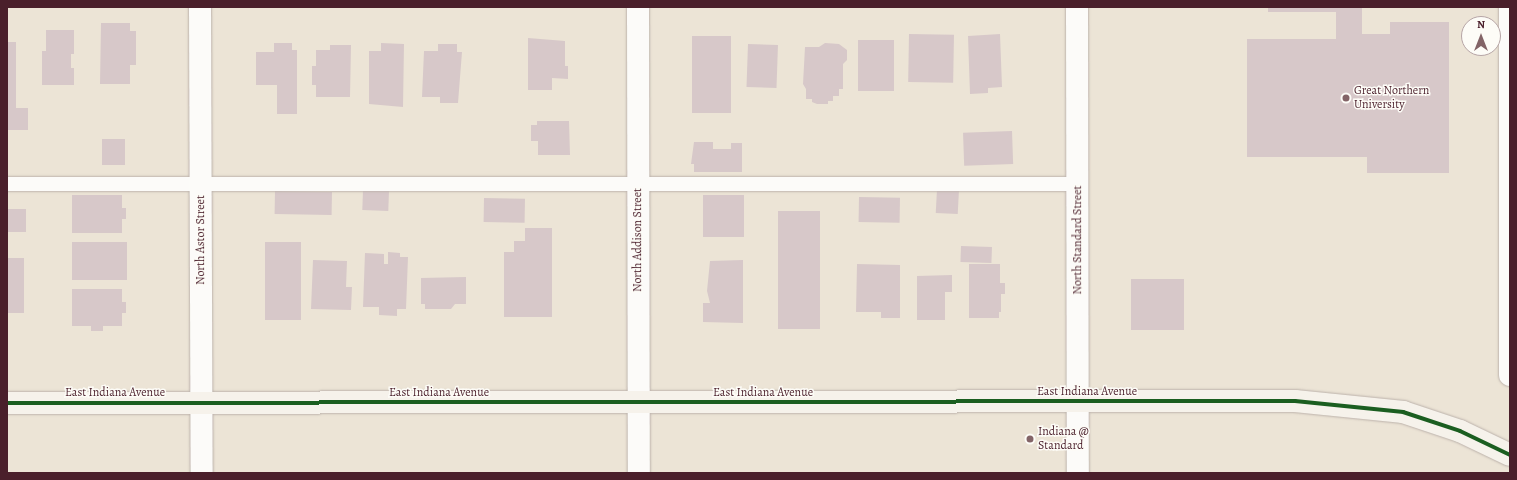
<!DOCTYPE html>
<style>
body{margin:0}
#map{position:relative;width:1517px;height:480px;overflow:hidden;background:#ece4d6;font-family:Alegreya,serif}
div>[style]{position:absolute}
.building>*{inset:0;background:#d7c8c9;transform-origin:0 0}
.roads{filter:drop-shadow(0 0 1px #bcb2ab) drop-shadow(0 0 1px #bcb2ab)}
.service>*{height:14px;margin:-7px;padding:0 7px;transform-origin:7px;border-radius:7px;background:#fcfbf9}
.minor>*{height:22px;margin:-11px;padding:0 11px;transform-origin:11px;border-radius:11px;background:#fcfbf9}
.secondary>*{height:22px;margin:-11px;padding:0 11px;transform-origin:11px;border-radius:11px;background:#f6f2eb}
.cycleway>*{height:4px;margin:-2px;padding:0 2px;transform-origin:2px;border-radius:2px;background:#1b5e20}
.dots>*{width:11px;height:11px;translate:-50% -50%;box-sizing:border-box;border:2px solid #fdfcf7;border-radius:50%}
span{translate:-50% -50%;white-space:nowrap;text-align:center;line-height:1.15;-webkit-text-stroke:3px #fdfcf7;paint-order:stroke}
.poi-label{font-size:12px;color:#4a1f2b}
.left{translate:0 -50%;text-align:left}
.street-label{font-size:12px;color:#4a1f2b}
.frame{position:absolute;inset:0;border:8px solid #4a1f2b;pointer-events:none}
.north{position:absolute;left:1461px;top:16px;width:40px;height:40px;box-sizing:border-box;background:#fdfcf7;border:1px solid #b5a4a5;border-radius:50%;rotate:0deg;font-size:11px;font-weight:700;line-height:16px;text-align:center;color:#4a1f2b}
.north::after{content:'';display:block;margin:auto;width:14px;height:18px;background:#836467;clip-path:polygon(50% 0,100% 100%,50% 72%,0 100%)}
</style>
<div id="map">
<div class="building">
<div style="clip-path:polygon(1268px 7px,1362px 7px,1362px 34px,1390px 34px,1390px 22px,1449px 22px,1449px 173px,1367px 173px,1367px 157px,1247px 157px,1247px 39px,1336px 39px,1336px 12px,1268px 12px)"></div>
<div style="clip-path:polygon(101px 23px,130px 23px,130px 31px,136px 31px,136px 65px,130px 65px,130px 84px,100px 84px)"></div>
<div style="clip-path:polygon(46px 30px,74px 30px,74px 54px,71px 54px,71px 68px,74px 68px,74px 85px,42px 85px,42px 51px,46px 51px)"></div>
<div style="left:909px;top:34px;width:45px;height:48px;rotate:1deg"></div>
<div style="clip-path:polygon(1000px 34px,1002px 87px,988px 88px,988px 93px,970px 94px,968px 36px)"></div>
<div style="left:692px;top:36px;width:39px;height:77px"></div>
<div style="clip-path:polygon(528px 38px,565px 41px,565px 66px,568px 66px,568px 79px,552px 78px,552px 90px,528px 90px)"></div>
<div style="left:858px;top:40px;width:36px;height:51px"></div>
<div style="clip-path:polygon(7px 42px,16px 42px,16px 108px,28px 108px,28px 130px,7px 130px)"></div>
<div style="clip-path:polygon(274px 43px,292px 43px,292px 50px,297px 50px,297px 114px,277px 114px,277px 85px,256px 85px,256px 52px,274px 52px)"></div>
<div style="clip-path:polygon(381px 43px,404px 44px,403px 107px,369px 104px,369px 51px,381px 51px)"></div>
<div style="clip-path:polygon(825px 43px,839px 44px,847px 50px,847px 60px,843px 64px,843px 89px,839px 89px,839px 96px,833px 96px,833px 101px,828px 101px,828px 104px,817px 104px,812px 102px,812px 99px,806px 99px,806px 89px,803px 84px,805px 47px,819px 47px)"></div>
<div style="clip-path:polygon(438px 44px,457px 44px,457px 52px,462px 52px,458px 103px,440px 103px,440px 97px,422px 97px,424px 51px,438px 51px)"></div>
<div style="left:748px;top:44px;width:30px;height:43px;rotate:2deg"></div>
<div style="clip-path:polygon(330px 45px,351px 45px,350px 97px,316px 97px,316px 85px,312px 85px,312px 66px,316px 66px,316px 50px,330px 50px)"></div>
<div style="clip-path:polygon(537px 121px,569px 121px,570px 155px,538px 155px,538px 141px,531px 141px,531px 125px,537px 125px)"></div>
<div style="left:1012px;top:131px;width:33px;height:49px;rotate:88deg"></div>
<div style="left:102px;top:139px;width:23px;height:26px"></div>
<div style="clip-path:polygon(694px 142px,713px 142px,713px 149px,731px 149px,731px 143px,742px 143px,742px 172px,694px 172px,694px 164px,691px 164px)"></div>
<div style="left:937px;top:189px;width:22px;height:24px;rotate:3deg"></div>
<div style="left:363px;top:190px;width:26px;height:20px;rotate:2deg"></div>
<div style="left:275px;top:191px;width:57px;height:23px;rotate:1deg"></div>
<div style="clip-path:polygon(72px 195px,122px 195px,122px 208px,126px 208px,126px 219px,122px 219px,122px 233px,72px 233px)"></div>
<div style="left:703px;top:195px;width:41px;height:42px"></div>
<div style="left:859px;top:197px;width:41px;height:25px;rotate:1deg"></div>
<div style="left:484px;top:198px;width:41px;height:24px;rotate:1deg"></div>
<div style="left:7px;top:209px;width:19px;height:23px"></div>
<div style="left:778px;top:211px;width:42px;height:118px"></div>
<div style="clip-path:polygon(525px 228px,552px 228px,552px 317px,504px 317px,504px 252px,514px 252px,514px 241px,525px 241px)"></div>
<div style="left:72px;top:242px;width:55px;height:38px"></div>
<div style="left:265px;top:242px;width:36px;height:78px"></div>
<div style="left:961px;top:246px;width:31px;height:16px;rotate:2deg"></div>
<div style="clip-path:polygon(388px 252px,400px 253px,400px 257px,408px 257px,406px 309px,397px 309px,397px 316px,379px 315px,379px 307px,363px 307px,365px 253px,384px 254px,384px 264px,388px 264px)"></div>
<div style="left:7px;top:258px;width:17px;height:55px"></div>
<div style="clip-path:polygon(313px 260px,347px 261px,346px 287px,352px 287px,351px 310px,311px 309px)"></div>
<div style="clip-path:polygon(743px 260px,743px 323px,703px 322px,703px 303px,710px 303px,707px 291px,710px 261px)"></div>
<div style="clip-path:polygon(857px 264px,900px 265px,900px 318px,881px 318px,881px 312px,856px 312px)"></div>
<div style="clip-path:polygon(969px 264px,1000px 264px,1000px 283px,1005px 283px,1005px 294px,1001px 294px,1001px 312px,999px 312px,999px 318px,969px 318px)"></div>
<div style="clip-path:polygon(952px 275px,952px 292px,945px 292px,945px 320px,917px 320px,917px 276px)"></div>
<div style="clip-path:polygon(466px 277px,466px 304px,455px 304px,451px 309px,425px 309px,425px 304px,421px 304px,421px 278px)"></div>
<div style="left:1131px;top:279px;width:53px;height:51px"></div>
<div style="clip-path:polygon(72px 289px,122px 289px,122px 302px,126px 302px,126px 313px,122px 313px,122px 326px,103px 326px,103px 331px,91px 331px,91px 326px,72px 326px)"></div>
</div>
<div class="roads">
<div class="service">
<div style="left:7px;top:184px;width:1070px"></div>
</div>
<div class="minor">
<div style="left:200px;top:7px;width:466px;rotate:89.8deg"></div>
<div style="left:638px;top:7px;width:466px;rotate:89.9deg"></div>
<div style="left:1077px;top:7px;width:466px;rotate:89.9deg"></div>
<div style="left:1510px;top:7px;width:368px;rotate:90deg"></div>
</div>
<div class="secondary">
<div style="left:7px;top:403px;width:1288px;rotate:-0.09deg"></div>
<div style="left:1295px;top:401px;width:109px;rotate:5.8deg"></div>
<div style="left:1403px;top:412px;width:60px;rotate:18.4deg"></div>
<div style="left:1460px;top:431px;width:55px;rotate:25.6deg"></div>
</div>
</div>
<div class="cycleway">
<div style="left:7px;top:403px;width:1288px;rotate:-0.09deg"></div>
<div style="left:1295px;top:401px;width:109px;rotate:5.8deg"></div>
<div style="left:1403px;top:412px;width:60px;rotate:18.4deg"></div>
<div style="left:1460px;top:431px;width:55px;rotate:25.6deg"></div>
</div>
<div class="dots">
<div style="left:1346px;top:98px;background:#836467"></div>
<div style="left:1030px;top:439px;background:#836467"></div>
</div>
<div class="poi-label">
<span class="left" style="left:1354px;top:98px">Great Northern<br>University</span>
<span class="left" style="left:1038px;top:439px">Indiana @<br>Standard</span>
</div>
<div class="street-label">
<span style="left:201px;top:240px;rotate:-90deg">North Astor Street</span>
<span style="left:638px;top:240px;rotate:-90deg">North Addison Street</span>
<span style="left:1078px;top:240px;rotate:-90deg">North Standard Street</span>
<span style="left:1087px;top:392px">East Indiana Avenue</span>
<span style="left:115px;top:393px">East Indiana Avenue</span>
<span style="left:439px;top:393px">East Indiana Avenue</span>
<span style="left:763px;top:393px">East Indiana Avenue</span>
</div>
<div class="frame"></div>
<div class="north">N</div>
</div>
